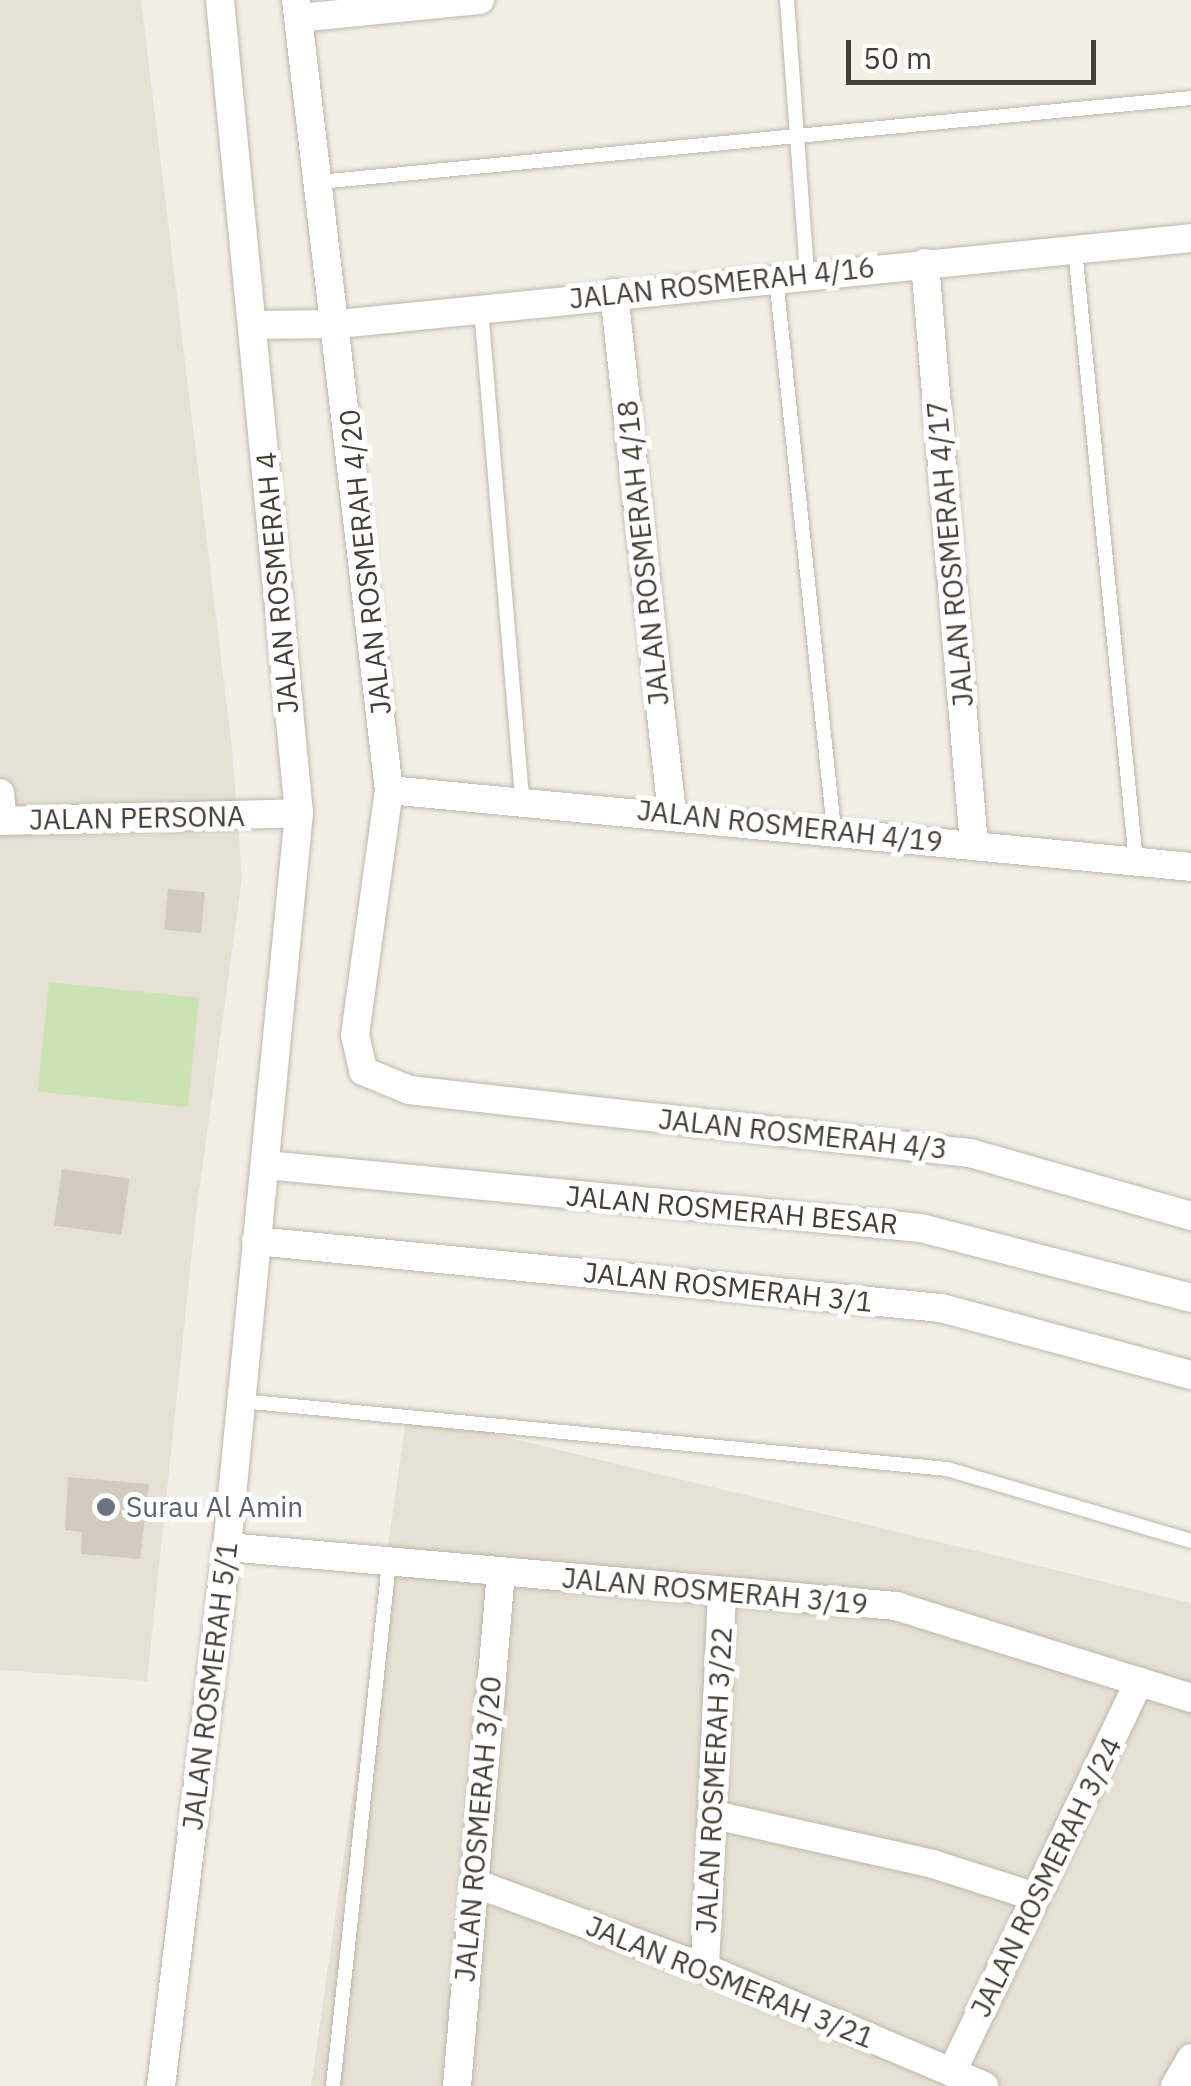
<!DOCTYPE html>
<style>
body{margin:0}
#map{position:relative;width:1191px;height:2086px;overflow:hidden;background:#f2efe7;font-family:"IBM Plex Sans",sans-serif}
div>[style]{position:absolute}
.residential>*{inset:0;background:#e5e1d5}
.green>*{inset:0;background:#cbe3b2;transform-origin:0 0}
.building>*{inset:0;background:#d3cbbd;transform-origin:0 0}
.roads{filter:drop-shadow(0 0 2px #bdb7aa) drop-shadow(0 0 2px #bdb7aa)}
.service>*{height:14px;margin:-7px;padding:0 7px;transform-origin:7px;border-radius:7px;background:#fff}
.minor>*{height:28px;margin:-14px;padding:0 14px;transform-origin:14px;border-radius:14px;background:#fff}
.dots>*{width:28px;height:28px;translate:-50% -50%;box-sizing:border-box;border:5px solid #fff;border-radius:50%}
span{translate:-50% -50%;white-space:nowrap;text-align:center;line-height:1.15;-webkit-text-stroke:10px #fff;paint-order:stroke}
.street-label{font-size:28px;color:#443f36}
.worship-label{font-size:28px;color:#5b616d}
.left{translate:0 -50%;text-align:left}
.scale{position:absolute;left:846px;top:40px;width:250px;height:45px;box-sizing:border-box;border:5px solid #443f36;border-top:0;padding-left:12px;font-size:30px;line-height:35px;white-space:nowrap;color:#443f36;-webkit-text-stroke:8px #fff;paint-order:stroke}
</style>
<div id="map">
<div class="residential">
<div style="clip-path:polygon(0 0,141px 0,232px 748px,242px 878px,196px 1214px,147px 1681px,0 1670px)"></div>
<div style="clip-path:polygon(407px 1413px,1191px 1603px,1191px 2086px,311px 2086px)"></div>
</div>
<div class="green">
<div style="left:49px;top:982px;width:151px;height:110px;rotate:6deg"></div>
</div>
<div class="building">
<div style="left:168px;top:889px;width:37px;height:41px;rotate:5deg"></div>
<div style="left:62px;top:1169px;width:68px;height:57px;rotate:8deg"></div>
<div style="clip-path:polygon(68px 1477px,149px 1484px,140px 1559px,81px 1554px,82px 1532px,65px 1530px)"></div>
</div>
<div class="roads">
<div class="service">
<div style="left:787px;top:0;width:275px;rotate:85.8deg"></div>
<div style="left:319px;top:182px;width:876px;rotate:-5.5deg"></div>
<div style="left:1075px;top:249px;width:615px;rotate:84.31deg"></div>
<div style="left:776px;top:278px;width:555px;rotate:84deg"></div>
<div style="left:481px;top:309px;width:491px;rotate:85.2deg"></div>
<div style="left:241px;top:1401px;width:709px;rotate:5.5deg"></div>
<div style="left:947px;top:1469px;width:254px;rotate:16.4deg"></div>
<div style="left:333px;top:2086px;width:526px;rotate:-83.89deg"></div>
</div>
<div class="minor">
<div style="left:296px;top:0;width:795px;rotate:83.29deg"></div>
<div style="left:389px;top:790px;width:247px;rotate:97.9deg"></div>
<div style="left:355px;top:1035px;width:37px;rotate:77deg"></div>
<div style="left:363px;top:1071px;width:50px;rotate:22.4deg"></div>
<div style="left:409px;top:1090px;width:565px;rotate:6.41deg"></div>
<div style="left:970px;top:1153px;width:230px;rotate:15.9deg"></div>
<div style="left:299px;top:18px;width:182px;rotate:-5.7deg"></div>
<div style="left:925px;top:263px;width:584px;rotate:85.19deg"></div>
<div style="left:614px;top:293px;width:523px;rotate:83.64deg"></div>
<div style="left:253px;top:325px;width:86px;rotate:-0.7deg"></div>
<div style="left:339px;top:324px;width:856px;rotate:-5.76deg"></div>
<div style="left:389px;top:790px;width:806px;rotate:5.48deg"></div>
<div style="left:0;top:793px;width:28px;rotate:84deg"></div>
<div style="left:0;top:821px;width:299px;rotate:-1.5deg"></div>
<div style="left:266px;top:1165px;width:658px;rotate:5.49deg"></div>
<div style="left:921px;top:1228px;width:279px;rotate:14.5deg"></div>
<div style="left:256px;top:1241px;width:688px;rotate:5.59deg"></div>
<div style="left:941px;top:1308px;width:259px;rotate:15deg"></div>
<div style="left:227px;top:1547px;width:672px;rotate:5.04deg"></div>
<div style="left:896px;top:1606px;width:309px;rotate:17.3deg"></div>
<div style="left:714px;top:1815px;width:224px;rotate:12.6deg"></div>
<div style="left:933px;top:1864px;width:108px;rotate:17.8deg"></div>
<div style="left:474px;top:1883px;width:246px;rotate:20.2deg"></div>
<div style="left:705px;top:1968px;width:303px;rotate:22.9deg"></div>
<div style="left:705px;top:1968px;width:377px;rotate:-87.4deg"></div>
<div style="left:952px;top:2072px;width:433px;rotate:-64.4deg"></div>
<div style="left:161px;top:2086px;width:543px;rotate:-83.02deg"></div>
<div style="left:227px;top:1547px;width:738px;rotate:-84.4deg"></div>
<div style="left:299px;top:813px;width:817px;rotate:-95.55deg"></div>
<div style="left:457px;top:2086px;width:516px;rotate:-85.11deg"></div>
<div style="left:1175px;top:2086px;width:32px;rotate:-60deg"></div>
</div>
</div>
<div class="dots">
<div style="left:106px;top:1507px;background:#6b7280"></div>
</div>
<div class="street-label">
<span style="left:722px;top:283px;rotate:-6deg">JALAN ROSMERAH 4/16</span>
<span style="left:643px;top:553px;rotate:-96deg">JALAN ROSMERAH 4/18</span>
<span style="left:950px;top:554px;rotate:-95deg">JALAN ROSMERAH 4/17</span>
<span style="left:365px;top:562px;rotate:-96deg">JALAN ROSMERAH 4/20</span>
<span style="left:277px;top:583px;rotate:-95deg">JALAN ROSMERAH 4</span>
<span style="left:137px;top:818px;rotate:-1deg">JALAN PERSONA</span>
<span style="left:790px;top:826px;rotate:6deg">JALAN ROSMERAH 4/19</span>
<span style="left:803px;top:1134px;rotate:6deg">JALAN ROSMERAH 4/3</span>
<span style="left:732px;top:1210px;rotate:5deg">JALAN ROSMERAH BESAR</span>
<span style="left:728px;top:1287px;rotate:6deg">JALAN ROSMERAH 3/1</span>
<span style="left:715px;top:1591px;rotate:5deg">JALAN ROSMERAH 3/19</span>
<span style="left:210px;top:1686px;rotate:-83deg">JALAN ROSMERAH 5/1</span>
<span style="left:714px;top:1780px;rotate:-87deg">JALAN ROSMERAH 3/22</span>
<span style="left:478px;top:1829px;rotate:-85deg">JALAN ROSMERAH 3/20</span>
<span style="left:1046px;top:1877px;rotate:-64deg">JALAN ROSMERAH 3/24</span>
<span style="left:730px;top:1982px;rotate:22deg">JALAN ROSMERAH 3/21</span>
</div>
<div class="worship-label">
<span class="left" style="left:126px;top:1507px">Surau Al Amin</span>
</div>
<div class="scale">50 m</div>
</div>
